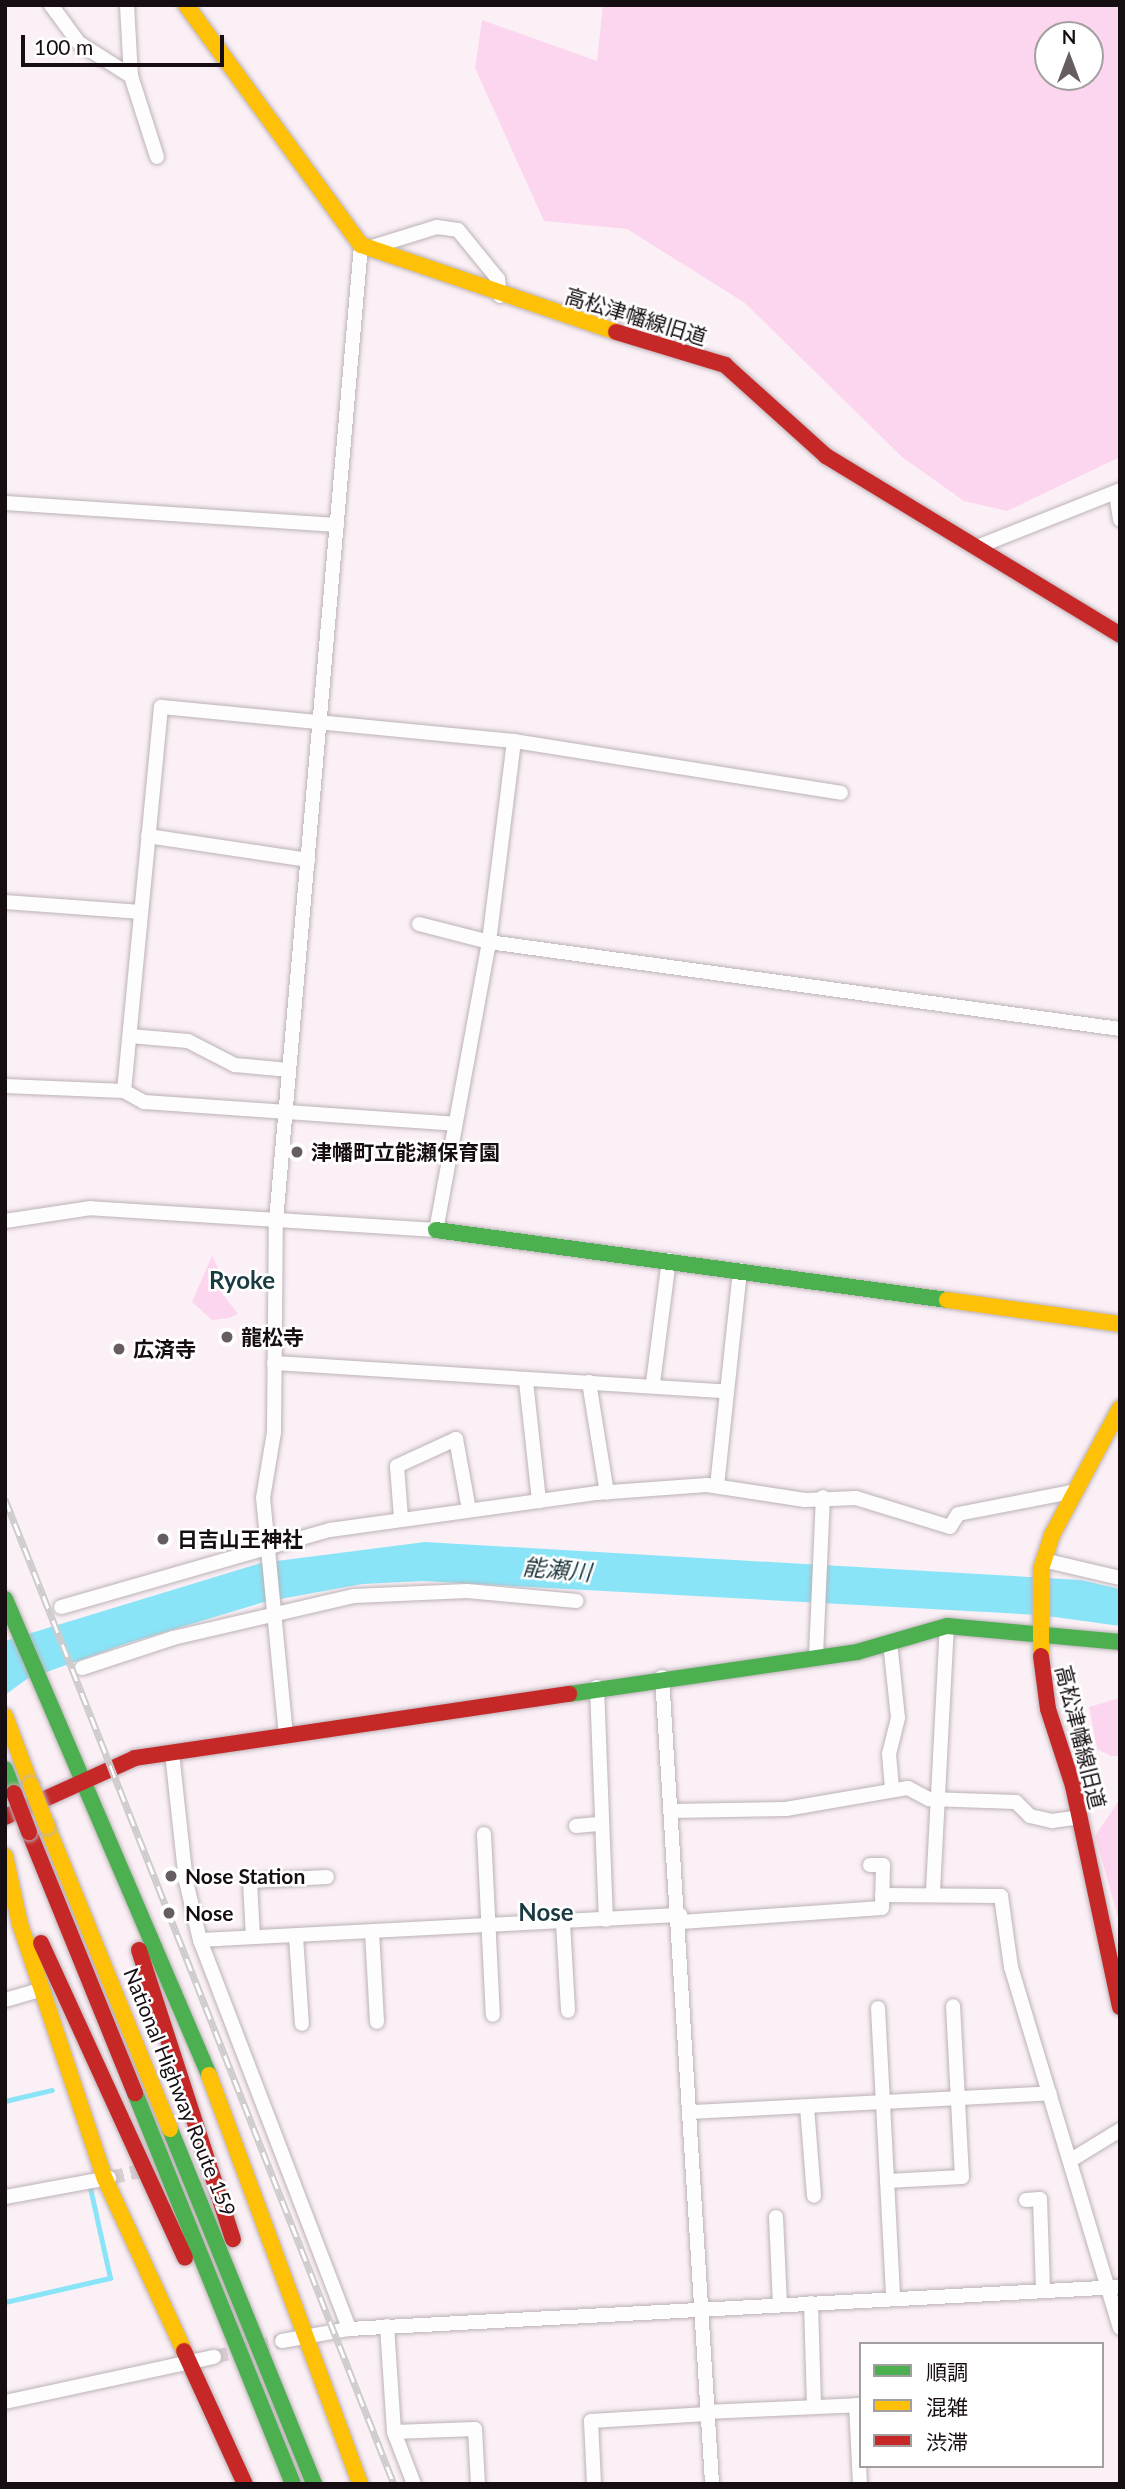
<!DOCTYPE html>
<meta charset="utf-8">
<style>
body{margin:0}
#map{position:relative;width:1125px;height:2489px;overflow:hidden;background:#fbf0f6;font-family:Lato,"Noto Sans JP",sans-serif}
div>[style]{position:absolute}
.green>*{inset:0;background:#fcd6ee}
.water>*{inset:0;background:#8ae4f7}
.stream>*{height:4.5px;margin:-2.25px;padding:0 2.25px;transform-origin:2.25px;border-radius:2.25px;background:#8ae4f7}
.street-tunnel>*{height:14px;margin-top:-7px;transform-origin:0;background:repeating-linear-gradient(90deg,#d9ced4 0 14px,transparent 0 21px)}
.roads{filter:drop-shadow(0 0 2px #bbb2b7) drop-shadow(0 0 2px #bbb2b7)}
.street>*{height:14px;margin:-7px;padding:0 7px;transform-origin:7px;border-radius:7px;background:#fefdfe}
.fast>*{height:16px;margin:-8px;padding:0 8px;transform-origin:8px;border-radius:8px;background:#4caf50}
.slow>*{height:16px;margin:-8px;padding:0 8px;transform-origin:8px;border-radius:8px;background:#ffc107}
.jam>*{height:16px;margin:-8px;padding:0 8px;transform-origin:8px;border-radius:8px;background:#c62828}
.rail>*{height:7px;margin-top:-3.5px;transform-origin:0;background:repeating-linear-gradient(90deg,#fff 0 13px,#cecbcd 0 26px);box-sizing:border-box;border-block:2px solid #cecbcd}
.bridges{filter:drop-shadow(0 0 2px #bbb2b7) drop-shadow(0 0 2px #bbb2b7)}
.slow-bridge>*{height:16px;margin:-8px;padding:0 8px;transform-origin:8px;border-radius:8px;background:#ffc107}
.jam-bridge>*{height:16px;margin:-8px;padding:0 8px;transform-origin:8px;border-radius:8px;background:#c62828}
.dots>*{width:19px;height:19px;translate:-50% -50%;box-sizing:border-box;border:4px solid #fff;border-radius:50%}
span{translate:-50% -50%;white-space:nowrap;text-align:center;line-height:1.15;-webkit-text-stroke:5px #fff;paint-order:stroke}
.street-label{font-size:21px;color:#160e13}
.poi-label{font-size:21px;color:#160e13;font-weight:700}
.left{translate:0 -50%;text-align:left}
.water-label{font-size:23px;color:#233a3f;font-style:italic}
.quarter-label{font-size:24px;color:#1a3a41;font-weight:700}
.frame{position:absolute;inset:0;border:7px solid #160e13;pointer-events:none}
.legend{position:absolute;left:859px;top:2342px;width:245px;height:126px;box-sizing:border-box;background:#fff;border:2px solid #a29fa1;margin:0;padding:9px 12px;list-style:none;font-size:21px;color:#160e13}
.legend li{display:flex;align-items:center;gap:14px;height:35px}
.legend b{width:35px;border:2px solid #a29fa1}
.north{position:absolute;left:1034px;top:21px;width:70px;height:70px;box-sizing:border-box;background:#fff;border:2px solid #a29fa1;border-radius:50%;rotate:0deg;font-size:19px;font-weight:700;line-height:28px;text-align:center;color:#160e13}
.north::after{content:'';display:block;margin:auto;width:24px;height:32px;background:#665d62;clip-path:polygon(50% 0,100% 100%,50% 72%,0 100%)}
.scale{position:absolute;left:21px;top:35px;width:203px;height:32px;box-sizing:border-box;border:4px solid #160e13;border-top:0;padding-left:9px;font-size:21px;line-height:24px;white-space:nowrap;color:#160e13;-webkit-text-stroke:5px #fff;paint-order:stroke}
</style>
<div id="map">
<div class="green">
<div style="clip-path:polygon(evenodd,603px 5px,1120px 5px,1120px 457px,1007px 511px,964px 501px,902px 457px,745px 303px,627px 229px,544px 221px,475px 68px,482px 20px,597px 61px,603px 5px,1048px 35px,1090px 35px,1090px 77px,1048px 77px,1048px 35px)"></div>
<div style="clip-path:polygon(212px 1256px,222px 1276px,218px 1288px,238px 1314px,229px 1318px,212px 1320px,192px 1302px)"></div>
<div style="clip-path:polygon(1120px 1698px,1120px 1756px,1111px 1756px,1097px 1749px,1089px 1707px)"></div>
<div style="clip-path:polygon(1120px 1799px,1120px 1920px,1119px 1920px,1095px 1836px)"></div>
</div>
<div class="water">
<div style="clip-path:polygon(425px 1542px,1081px 1580px,1120px 1589px,1120px 1626px,1040px 1615px,423px 1581px,362px 1584px,264px 1602px,128px 1643px,27px 1679px,5px 1695px,5px 1641px,261px 1563px)"></div>
</div>
<div class="stream">
<div style="left:5px;top:2101px;width:48px;rotate:-13.2deg"></div>
<div style="left:5px;top:2302px;width:108px;rotate:-12.9deg"></div>
<div style="left:110px;top:2278px;width:92px;rotate:-102.5deg"></div>
</div>
<div class="street-tunnel">
<div style="left:110px;top:2178px;width:40px;rotate:-13deg"></div>
<div style="left:214px;top:2357px;width:70px;rotate:-13.2deg"></div>
</div>
<div class="roads">
<div class="street">
<div style="left:51px;top:5px;width:47px;rotate:53.6deg"></div>
<div style="left:79px;top:43px;width:62px;rotate:32.4deg"></div>
<div style="left:131px;top:76px;width:85px;rotate:72.2deg"></div>
<div style="left:127px;top:5px;width:71px;rotate:86.8deg"></div>
<div style="left:369px;top:248px;width:71px;rotate:-17.2deg"></div>
<div style="left:437px;top:227px;width:21px;rotate:8deg"></div>
<div style="left:458px;top:230px;width:63px;rotate:50.8deg"></div>
<div style="left:498px;top:279px;width:17px;rotate:83deg"></div>
<div style="left:1116px;top:494px;width:26px;rotate:81deg"></div>
<div style="left:5px;top:503px;width:333px;rotate:3.8deg"></div>
<div style="left:982px;top:545px;width:149px;rotate:-21.7deg"></div>
<div style="left:514px;top:741px;width:331px;rotate:9deg"></div>
<div style="left:148px;top:836px;width:162px;rotate:8.5deg"></div>
<div style="left:5px;top:902px;width:136px;rotate:4.2deg"></div>
<div style="left:419px;top:924px;width:72px;rotate:14.4deg"></div>
<div style="left:489px;top:942px;width:637px;rotate:7.85deg"></div>
<div style="left:130px;top:1036px;width:58px;rotate:4.9deg"></div>
<div style="left:188px;top:1041px;width:53px;rotate:27.1deg"></div>
<div style="left:235px;top:1065px;width:54px;rotate:5.3deg"></div>
<div style="left:5px;top:1086px;width:119px;rotate:2.4deg"></div>
<div style="left:124px;top:1091px;width:386px;rotate:-84.5deg"></div>
<div style="left:161px;top:707px;width:355px;rotate:5.5deg"></div>
<div style="left:514px;top:741px;width:203px;rotate:97.1deg"></div>
<div style="left:489px;top:942px;width:293px;rotate:100.4deg"></div>
<div style="left:436px;top:1230px;width:346px;rotate:-176.4deg"></div>
<div style="left:91px;top:1208px;width:87px;rotate:171.4deg"></div>
<div style="left:124px;top:1091px;width:23px;rotate:29deg"></div>
<div style="left:144px;top:1102px;width:312px;rotate:4deg"></div>
<div style="left:274px;top:1363px;width:449px;rotate:3.6deg"></div>
<div style="left:526px;top:1381px;width:121px;rotate:83.8deg"></div>
<div style="left:589px;top:1382px;width:112px;rotate:80.8deg"></div>
<div style="left:653px;top:1383px;width:124px;rotate:-82.6deg"></div>
<div style="left:717px;top:1486px;width:217px;rotate:-83.9deg"></div>
<div style="left:401px;top:1518px;width:52px;rotate:-94.4deg"></div>
<div style="left:397px;top:1466px;width:65px;rotate:-24.6deg"></div>
<div style="left:456px;top:1439px;width:72px;rotate:79.6deg"></div>
<div style="left:1043px;top:1560px;width:79px;rotate:13.2deg"></div>
<div style="left:61px;top:1607px;width:280px;rotate:-16deg"></div>
<div style="left:330px;top:1530px;width:270px;rotate:-7.9deg"></div>
<div style="left:597px;top:1493px;width:110px;rotate:-4.2deg"></div>
<div style="left:707px;top:1485px;width:99px;rotate:8.7deg"></div>
<div style="left:805px;top:1500px;width:51px;rotate:-2.2deg"></div>
<div style="left:856px;top:1498px;width:98px;rotate:17.1deg"></div>
<div style="left:950px;top:1527px;width:15px;rotate:-58deg"></div>
<div style="left:958px;top:1514px;width:120px;rotate:-11deg"></div>
<div style="left:890px;top:1642px;width:76px;rotate:84deg"></div>
<div style="left:898px;top:1718px;width:37px;rotate:104deg"></div>
<div style="left:889px;top:1754px;width:35px;rotate:85deg"></div>
<div style="left:816px;top:1656px;width:159px;rotate:-87.5deg"></div>
<div style="left:82px;top:1668px;width:96px;rotate:-18.2deg"></div>
<div style="left:173px;top:1638px;width:186px;rotate:-13.1deg"></div>
<div style="left:354px;top:1596px;width:113px;rotate:-2.5deg"></div>
<div style="left:467px;top:1591px;width:110px;rotate:5.2deg"></div>
<div style="left:662px;top:1677px;width:809px;rotate:86.45deg"></div>
<div style="left:597px;top:1687px;width:233px;rotate:87.8deg"></div>
<div style="left:286px;top:1736px;width:239px;rotate:-95.5deg"></div>
<div style="left:263px;top:1498px;width:67px;rotate:-80.5deg"></div>
<div style="left:274px;top:1432px;width:211px;rotate:-89.5deg"></div>
<div style="left:276px;top:1221px;width:980px;rotate:-85.02deg"></div>
<div style="left:172px;top:1753px;width:129px;rotate:83.8deg"></div>
<div style="left:186px;top:1881px;width:61px;rotate:76.7deg"></div>
<div style="left:200px;top:1940px;width:481px;rotate:-3deg"></div>
<div style="left:672px;top:1811px;width:114px;rotate:-1deg"></div>
<div style="left:786px;top:1809px;width:124px;rotate:-9.8deg"></div>
<div style="left:908px;top:1788px;width:24px;rotate:28deg"></div>
<div style="left:929px;top:1799px;width:87px;rotate:2deg"></div>
<div style="left:1016px;top:1802px;width:20px;rotate:45deg"></div>
<div style="left:1030px;top:1816px;width:23px;rotate:13deg"></div>
<div style="left:1052px;top:1821px;width:28px;rotate:-8deg"></div>
<div style="left:576px;top:1826px;width:25px;rotate:-5deg"></div>
<div style="left:484px;top:1834px;width:181px;rotate:87.2deg"></div>
<div style="left:933px;top:1891px;width:265px;rotate:-87deg"></div>
<div style="left:882px;top:1895px;width:119px;rotate:0.5deg"></div>
<div style="left:1001px;top:1896px;width:72px;rotate:82deg"></div>
<div style="left:1011px;top:1967px;width:377px;rotate:73.2deg"></div>
<div style="left:681px;top:1922px;width:201px;rotate:-4deg"></div>
<div style="left:882px;top:1908px;width:43px;rotate:-88.7deg"></div>
<div style="left:883px;top:1865px;width:13px;rotate:180deg"></div>
<div style="left:563px;top:1923px;width:88px;rotate:86.7deg"></div>
<div style="left:372px;top:1932px;width:90px;rotate:86.8deg"></div>
<div style="left:253px;top:1937px;width:56px;rotate:-93.1deg"></div>
<div style="left:250px;top:1881px;width:77px;rotate:-3deg"></div>
<div style="left:296px;top:1937px;width:87px;rotate:86.1deg"></div>
<div style="left:200px;top:1940px;width:417px;rotate:69deg"></div>
<div style="left:5px;top:2000px;width:37px;rotate:-16deg"></div>
<div style="left:878px;top:2008px;width:290px;rotate:87deg"></div>
<div style="left:807px;top:2107px;width:89px;rotate:85.5deg"></div>
<div style="left:692px;top:2112px;width:358px;rotate:-3deg"></div>
<div style="left:1071px;top:2160px;width:57px;rotate:-31.5deg"></div>
<div style="left:887px;top:2181px;width:75px;rotate:-3.1deg"></div>
<div style="left:962px;top:2177px;width:171px;rotate:-93deg"></div>
<div style="left:5px;top:2197px;width:106px;rotate:-10.4deg"></div>
<div style="left:1026px;top:2200px;width:14px;rotate:-4deg"></div>
<div style="left:1040px;top:2199px;width:90px;rotate:88.1deg"></div>
<div style="left:776px;top:2217px;width:87px;rotate:87.4deg"></div>
<div style="left:811px;top:2303px;width:104px;rotate:88.3deg"></div>
<div style="left:387px;top:2326px;width:106px;rotate:86.2deg"></div>
<div style="left:394px;top:2432px;width:56px;rotate:69deg"></div>
<div style="left:282px;top:2341px;width:68px;rotate:-10.2deg"></div>
<div style="left:349px;top:2329px;width:772px;rotate:-3.12deg"></div>
<div style="left:5px;top:2402px;width:214px;rotate:-12.2deg"></div>
<div style="left:856px;top:2405px;width:79px;rotate:87.1deg"></div>
<div style="left:707px;top:2412px;width:154px;rotate:-2.6deg"></div>
<div style="left:394px;top:2432px;width:81px;rotate:-2.1deg"></div>
<div style="left:475px;top:2429px;width:55px;rotate:86.9deg"></div>
<div style="left:594px;top:2484px;width:63px;rotate:-92.7deg"></div>
<div style="left:591px;top:2421px;width:116px;rotate:-3.5deg"></div>
</div>
<div class="fast">
<div style="left:436px;top:1230px;width:516px;rotate:7.8deg"></div>
<div style="left:5px;top:1599px;width:518px;rotate:66.8deg"></div>
<div style="left:569px;top:1694px;width:291px;rotate:-8.3deg"></div>
<div style="left:857px;top:1652px;width:94px;rotate:-16.1deg"></div>
<div style="left:947px;top:1626px;width:174px;rotate:5.3deg"></div>
<div style="left:5px;top:1769px;width:26px;rotate:69deg"></div>
<div style="left:135px;top:2093px;width:422px;rotate:68deg"></div>
<div style="left:170px;top:2129px;width:383px;rotate:67.9deg"></div>
</div>
<div class="slow">
<div style="left:186px;top:5px;width:297px;rotate:53.9deg"></div>
<div style="left:361px;top:245px;width:269px;rotate:18.8deg"></div>
<div style="left:947px;top:1300px;width:175px;rotate:7.9deg"></div>
<div style="left:1041px;top:1656px;width:87px;rotate:-90deg"></div>
<div style="left:1041px;top:1569px;width:36px;rotate:-72deg"></div>
<div style="left:1052px;top:1535px;width:144px;rotate:-61.8deg"></div>
<div style="left:5px;top:1716px;width:74px;rotate:69.4deg"></div>
<div style="left:47px;top:1826px;width:327px;rotate:67.9deg"></div>
<div style="left:5px;top:1856px;width:70px;rotate:77.6deg"></div>
<div style="left:20px;top:1924px;width:269px;rotate:71.6deg"></div>
<div style="left:105px;top:2179px;width:189px;rotate:65.3deg"></div>
<div style="left:209px;top:2075px;width:436px;rotate:69.7deg"></div>
</div>
<div class="jam">
<div style="left:616px;top:332px;width:114px;rotate:16.8deg"></div>
<div style="left:725px;top:365px;width:136px;rotate:42deg"></div>
<div style="left:826px;top:456px;width:344px;rotate:31.3deg"></div>
<div style="left:1041px;top:1656px;width:53px;rotate:82.5deg"></div>
<div style="left:1048px;top:1709px;width:81px;rotate:72deg"></div>
<div style="left:1073px;top:1786px;width:226px;rotate:78deg"></div>
<div style="left:5px;top:1817px;width:143px;rotate:-24.4deg"></div>
<div style="left:135px;top:1758px;width:439px;rotate:-8.4deg"></div>
<div style="left:29px;top:1832px;width:282px;rotate:67.9deg"></div>
<div style="left:41px;top:1943px;width:346px;rotate:65.4deg"></div>
<div style="left:139px;top:1950px;width:304px;rotate:72deg"></div>
<div style="left:184px;top:2351px;width:146px;rotate:65.4deg"></div>
</div>
</div>
<div class="rail">
<div style="left:5px;top:1499px;width:1059px;rotate:68.45deg"></div>
</div>
<div class="bridges">
<div class="slow-bridge">
<div style="left:31px;top:1785px;width:44px;rotate:68.7deg"></div>
</div>
<div class="jam-bridge">
<div style="left:14px;top:1793px;width:42px;rotate:69deg"></div>
</div>
</div>
<div class="dots">
<div style="left:297px;top:1152px;background:#665d62"></div>
<div style="left:227px;top:1337px;background:#665d62"></div>
<div style="left:119px;top:1349px;background:#665d62"></div>
<div style="left:163px;top:1539px;background:#665d62"></div>
<div style="left:171px;top:1876px;background:#665d62"></div>
<div style="left:169px;top:1913px;background:#665d62"></div>
</div>
<div class="street-label">
<span style="left:636px;top:316px;rotate:17deg">高松津幡線旧道</span>
<span style="left:1081px;top:1737px;rotate:76deg">高松津幡線旧道</span>
<span style="left:180px;top:2092px;rotate:68deg">National Highway Route 159</span>
</div>
<div class="poi-label">
<span class="left" style="left:311px;top:1152px">津幡町立能瀬保育園</span>
<span class="left" style="left:241px;top:1337px">龍松寺</span>
<span class="left" style="left:133px;top:1349px">広済寺</span>
<span class="left" style="left:177px;top:1539px">日吉山王神社</span>
<span class="left" style="left:185px;top:1876px">Nose Station</span>
<span class="left" style="left:185px;top:1913px">Nose</span>
</div>
<div class="water-label">
<span style="left:557px;top:1569px;rotate:5deg">能瀬川</span>
</div>
<div class="quarter-label">
<span style="left:242px;top:1280px">Ryoke</span>
<span style="left:546px;top:1912px">Nose</span>
</div>
<div class="frame"></div>
<ul class="legend">
<li><b style="height:9px;background:#4caf50"></b>順調</li>
<li><b style="height:9px;background:#ffc107"></b>混雑</li>
<li><b style="height:9px;background:#c62828"></b>渋滞</li>
</ul>
<div class="north">N</div>
<div class="scale">100 m</div>
</div>
